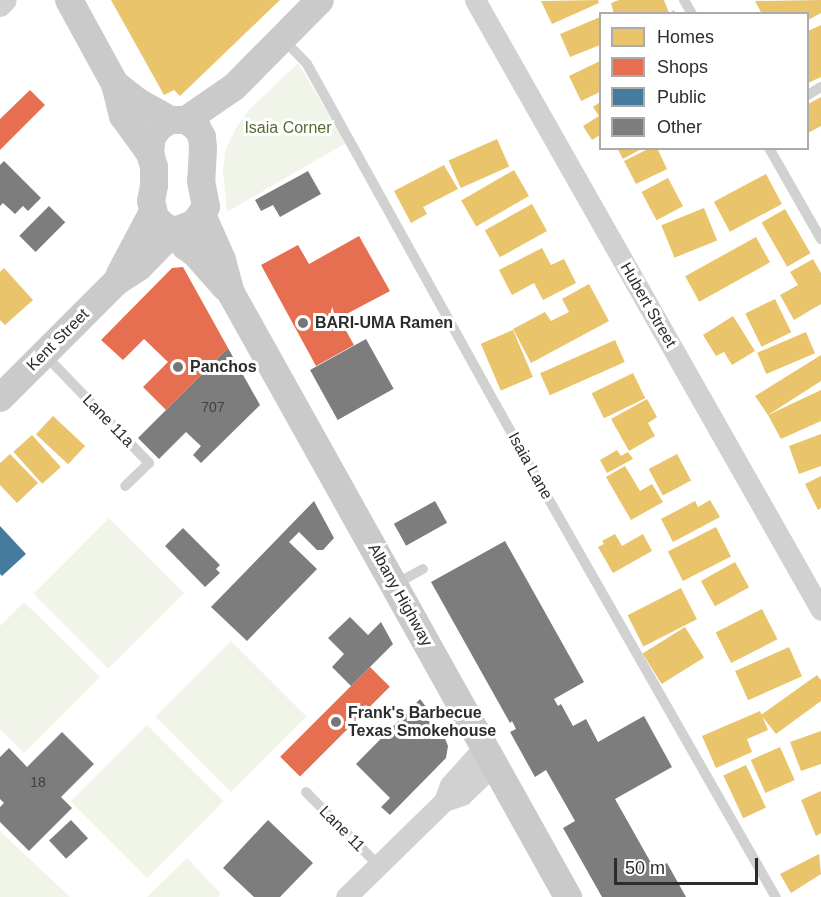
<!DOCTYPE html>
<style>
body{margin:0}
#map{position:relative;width:821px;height:897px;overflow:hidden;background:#fff;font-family:Arial,sans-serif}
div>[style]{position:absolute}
.green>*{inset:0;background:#f1f4e9;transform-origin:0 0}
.homes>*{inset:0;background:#e9c46a;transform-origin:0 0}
.shops>*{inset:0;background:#e76f51;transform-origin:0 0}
.public>*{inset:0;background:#457b9d}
.building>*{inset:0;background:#7d7d7d;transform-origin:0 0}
.service>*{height:10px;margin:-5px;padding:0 5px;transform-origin:5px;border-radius:5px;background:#d1d1d1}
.minor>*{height:21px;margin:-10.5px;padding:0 10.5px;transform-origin:10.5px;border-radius:10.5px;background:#d1d1d1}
.secondary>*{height:28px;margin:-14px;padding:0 14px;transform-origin:14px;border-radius:14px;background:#cacaca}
.dots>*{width:16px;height:16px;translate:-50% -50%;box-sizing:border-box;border:3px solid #fff;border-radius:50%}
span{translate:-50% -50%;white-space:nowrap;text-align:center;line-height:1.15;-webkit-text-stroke:6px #fff;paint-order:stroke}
.number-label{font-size:14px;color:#404040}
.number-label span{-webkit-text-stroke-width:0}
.park-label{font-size:16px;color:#566b36}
.street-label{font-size:16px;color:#2c2c2c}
.poi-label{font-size:16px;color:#2c2c2c;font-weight:700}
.left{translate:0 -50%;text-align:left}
.legend{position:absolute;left:599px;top:12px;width:210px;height:138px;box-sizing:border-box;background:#fff;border:2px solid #ababab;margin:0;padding:8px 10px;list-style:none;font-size:18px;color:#2c2c2c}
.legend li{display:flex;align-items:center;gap:12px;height:30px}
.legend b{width:30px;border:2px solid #ababab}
.scale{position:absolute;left:614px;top:858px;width:144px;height:27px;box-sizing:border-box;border:3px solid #2c2c2c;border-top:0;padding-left:8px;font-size:18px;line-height:21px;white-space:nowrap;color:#2c2c2c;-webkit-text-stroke:4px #fff;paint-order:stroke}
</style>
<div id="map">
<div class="green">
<div style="clip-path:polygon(298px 63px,346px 143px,227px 212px,223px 172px,225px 151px,236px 128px,249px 110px)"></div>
<div style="left:109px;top:518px;width:106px;height:107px;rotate:45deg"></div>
<div style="clip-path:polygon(24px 602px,100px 677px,24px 753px,0 729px,0 626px)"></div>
<div style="left:231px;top:641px;width:107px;height:107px;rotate:45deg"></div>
<div style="left:147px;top:725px;width:108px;height:108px;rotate:45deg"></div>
<div style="clip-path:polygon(0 831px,70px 897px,0 897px)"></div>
<div style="clip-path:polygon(187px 858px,221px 894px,218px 897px,147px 897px)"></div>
</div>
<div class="homes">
<div style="clip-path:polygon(111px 0,280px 0,180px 96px,174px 90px,164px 95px)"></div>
<div style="clip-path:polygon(598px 0,599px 3px,552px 24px,541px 1px)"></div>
<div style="clip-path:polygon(619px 0,664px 0,669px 13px,674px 10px,676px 14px,614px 14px,611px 3px)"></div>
<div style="clip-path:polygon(821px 0,821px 13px,808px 20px,808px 14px,762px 14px,755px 1px)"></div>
<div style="clip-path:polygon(600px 17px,600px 45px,570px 57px,560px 34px)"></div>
<div style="clip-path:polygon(821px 25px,821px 77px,808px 83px,808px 31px)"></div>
<div style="clip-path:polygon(600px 61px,600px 92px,581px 101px,569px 76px)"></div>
<div style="clip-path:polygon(821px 97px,821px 126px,808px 133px,808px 104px)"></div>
<div style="clip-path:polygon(600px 102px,600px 135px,592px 140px,583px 126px,599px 116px,593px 107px)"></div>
<div style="left:497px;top:139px;width:30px;height:53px;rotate:66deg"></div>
<div style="clip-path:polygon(617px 148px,643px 148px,623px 159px)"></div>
<div style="clip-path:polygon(650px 148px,657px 148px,667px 169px,636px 184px,624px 161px)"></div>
<div style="clip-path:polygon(444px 165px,458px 189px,423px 207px,427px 214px,411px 223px,394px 191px)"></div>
<div style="left:514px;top:170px;width:30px;height:61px;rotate:60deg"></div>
<div style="left:766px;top:174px;width:34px;height:59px;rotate:62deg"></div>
<div style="left:668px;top:178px;width:32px;height:30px;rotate:62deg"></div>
<div style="left:532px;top:204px;width:31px;height:54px;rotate:61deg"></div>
<div style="left:704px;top:208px;width:35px;height:46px;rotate:68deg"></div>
<div style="left:785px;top:209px;width:51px;height:27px;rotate:60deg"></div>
<div style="left:756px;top:237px;width:29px;height:81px;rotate:61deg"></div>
<div style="clip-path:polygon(542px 248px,551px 265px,564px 259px,576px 283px,543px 300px,534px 283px,512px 295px,499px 270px)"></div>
<div style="clip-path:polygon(813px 259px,821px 273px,821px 304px,794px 320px,780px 295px,798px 285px,790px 272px)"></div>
<div style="clip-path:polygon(4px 268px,33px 300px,5px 325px,0 320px,0 272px)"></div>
<div style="clip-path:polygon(589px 284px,609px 321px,531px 363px,513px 329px,545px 312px,551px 321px,569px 312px,562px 299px)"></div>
<div style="left:775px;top:299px;width:37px;height:33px;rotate:64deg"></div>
<div style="clip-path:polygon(733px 316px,755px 351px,732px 365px,724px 352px,716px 356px,703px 335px)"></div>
<div style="left:513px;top:330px;width:51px;height:35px;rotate:67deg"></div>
<div style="left:806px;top:332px;width:23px;height:53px;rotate:67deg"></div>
<div style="left:615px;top:340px;width:24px;height:82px;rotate:66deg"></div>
<div style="clip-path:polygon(821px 355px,821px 381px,768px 415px,755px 396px)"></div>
<div style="left:633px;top:373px;width:28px;height:46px;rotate:64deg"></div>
<div style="clip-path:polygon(821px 390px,821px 421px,781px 439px,768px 415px)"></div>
<div style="clip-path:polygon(647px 399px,657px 417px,648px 423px,655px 436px,629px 451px,611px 419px)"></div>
<div style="left:53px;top:416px;width:44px;height:25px;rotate:43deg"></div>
<div style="clip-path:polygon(821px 434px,821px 466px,799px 474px,789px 446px)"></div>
<div style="left:32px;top:435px;width:43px;height:25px;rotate:48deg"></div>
<div style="clip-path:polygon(617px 450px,621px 456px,628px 452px,633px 459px,607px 473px,600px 460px)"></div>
<div style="clip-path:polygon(10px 454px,38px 483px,17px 503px,0 485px,0 463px)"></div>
<div style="left:677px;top:454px;width:30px;height:32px;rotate:62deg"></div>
<div style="clip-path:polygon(625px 466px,640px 491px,652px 484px,663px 502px,631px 520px,606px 477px)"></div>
<div style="clip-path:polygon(821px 476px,821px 508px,818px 510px,805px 484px)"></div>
<div style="clip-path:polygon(710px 500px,720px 517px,673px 542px,661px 519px,695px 501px,698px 507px)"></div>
<div style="left:716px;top:527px;width:33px;height:54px;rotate:63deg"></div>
<div style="clip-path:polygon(615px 534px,622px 546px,643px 534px,652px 551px,613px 573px,598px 547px,604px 544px,602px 541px)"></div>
<div style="left:735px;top:562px;width:29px;height:39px;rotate:61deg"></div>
<div style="left:681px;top:588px;width:35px;height:60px;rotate:63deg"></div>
<div style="left:762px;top:609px;width:34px;height:52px;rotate:63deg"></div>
<div style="left:685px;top:627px;width:36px;height:50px;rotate:58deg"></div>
<div style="left:789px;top:647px;width:32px;height:59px;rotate:66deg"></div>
<div style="clip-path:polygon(817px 675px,821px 680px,821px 701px,776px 734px,761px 715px)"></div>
<div style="clip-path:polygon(760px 711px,768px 730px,747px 739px,752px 752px,716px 768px,702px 736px)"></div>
<div style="clip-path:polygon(821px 731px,821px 764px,801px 771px,790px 742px)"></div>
<div style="left:780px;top:747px;width:36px;height:32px;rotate:66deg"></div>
<div style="left:746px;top:765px;width:47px;height:25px;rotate:65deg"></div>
<div style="clip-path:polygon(821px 791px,821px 833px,816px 836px,801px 800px)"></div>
<div style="clip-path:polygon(819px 854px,821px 874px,791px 893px,780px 874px)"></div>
</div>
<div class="shops">
<div style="clip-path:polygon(30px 90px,45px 105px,0 150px,0 119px)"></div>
<div style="clip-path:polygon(359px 236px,390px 291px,339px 318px,354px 345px,316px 366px,261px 265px,298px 245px,309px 264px)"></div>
<div style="clip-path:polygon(183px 267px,228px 348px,166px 410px,143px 387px,168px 362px,144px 339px,123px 360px,101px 340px,172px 268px)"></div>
<div style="left:370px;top:667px;width:28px;height:127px;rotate:45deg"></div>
</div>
<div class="public">
<div style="clip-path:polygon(0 526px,26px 554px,2px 576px,0 574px)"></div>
</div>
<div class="building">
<div style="clip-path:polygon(4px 161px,41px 198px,28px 211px,23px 206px,15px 214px,3px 203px,0 206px,0 165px)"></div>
<div style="clip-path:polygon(308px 171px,321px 194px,280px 217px,273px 205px,261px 211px,255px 200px)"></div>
<div style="left:49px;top:206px;width:23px;height:42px;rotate:45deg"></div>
<div style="left:366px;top:339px;width:57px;height:64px;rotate:61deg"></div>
<div style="clip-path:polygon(228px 348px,260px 405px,201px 463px,193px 455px,201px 446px,186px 432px,159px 459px,138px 438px)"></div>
<div style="clip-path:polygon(314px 501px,334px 538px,323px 550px,317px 550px,299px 532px,289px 542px,317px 569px,247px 641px,211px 607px)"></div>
<div style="left:435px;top:501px;width:25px;height:47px;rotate:61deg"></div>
<div style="clip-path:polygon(183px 528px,220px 565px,216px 569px,220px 573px,205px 587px,165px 546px)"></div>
<div style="clip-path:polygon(505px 541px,584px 682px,554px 699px,558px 706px,561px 704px,573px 726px,586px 719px,598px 742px,644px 716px,672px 767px,615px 799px,655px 870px,667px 863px,686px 897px,602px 897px,563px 828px,575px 821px,546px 770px,535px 777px,510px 732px,516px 729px,512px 721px,510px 723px,431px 582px)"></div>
<div style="clip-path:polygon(350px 617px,368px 635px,381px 622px,393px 644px,351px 686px,332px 667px,344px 654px,328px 638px)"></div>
<div style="clip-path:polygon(420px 699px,433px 716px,432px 720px,444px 736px,448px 746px,446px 758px,390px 815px,381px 807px,390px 798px,356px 764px)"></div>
<div style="clip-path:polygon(62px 732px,94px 764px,61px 797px,72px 808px,29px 851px,0 822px,0 807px,4px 803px,0 799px,0 757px,9px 748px,27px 767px)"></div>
<div style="left:71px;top:820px;width:25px;height:30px;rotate:47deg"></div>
<div style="clip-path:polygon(268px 820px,313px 863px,280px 897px,254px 897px,223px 868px)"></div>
</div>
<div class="service">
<div style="left:684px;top:0;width:16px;rotate:60deg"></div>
<div style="left:282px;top:38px;width:36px;rotate:46deg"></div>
<div style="left:307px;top:64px;width:496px;rotate:61deg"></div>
<div style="left:548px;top:498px;width:460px;rotate:60.3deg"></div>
<div style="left:808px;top:95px;width:15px;rotate:-32deg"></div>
<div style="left:769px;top:148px;width:105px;rotate:60.3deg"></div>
<div style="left:45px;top:355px;width:150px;rotate:46.1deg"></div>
<div style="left:149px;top:463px;width:33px;rotate:136deg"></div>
<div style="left:394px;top:585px;width:33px;rotate:-29deg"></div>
<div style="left:306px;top:792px;width:103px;rotate:45.4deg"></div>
</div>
<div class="minor">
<div style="left:475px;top:0;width:701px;rotate:60.44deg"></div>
<div style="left:0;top:6px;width:8px;rotate:-45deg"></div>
<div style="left:444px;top:801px;width:19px;rotate:-18deg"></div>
<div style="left:462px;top:795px;width:45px;rotate:-44.1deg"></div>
<div style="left:346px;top:897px;width:137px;rotate:-44.4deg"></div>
<div style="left:444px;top:801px;width:17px;rotate:-69deg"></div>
<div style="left:450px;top:785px;width:52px;rotate:-48.1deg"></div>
</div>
<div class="secondary">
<div style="left:69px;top:0;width:96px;rotate:61.3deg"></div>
<div style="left:115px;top:84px;width:33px;rotate:76deg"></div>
<div style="left:123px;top:116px;width:46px;rotate:53.9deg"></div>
<div style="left:115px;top:84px;width:29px;rotate:38deg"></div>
<div style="left:138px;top:102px;width:37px;rotate:29deg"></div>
<div style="left:170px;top:120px;width:16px"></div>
<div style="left:186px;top:120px;width:14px;rotate:36deg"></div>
<div style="left:197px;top:128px;width:10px;rotate:61deg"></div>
<div style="left:202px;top:137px;width:11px;rotate:85deg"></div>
<div style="left:203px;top:148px;width:33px;rotate:93deg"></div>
<div style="left:201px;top:181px;width:26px;rotate:79deg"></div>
<div style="left:206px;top:207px;width:19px;rotate:125deg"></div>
<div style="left:195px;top:223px;width:22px;rotate:158deg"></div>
<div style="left:175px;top:231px;width:11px;rotate:-158deg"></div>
<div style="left:165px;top:227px;width:13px;rotate:-138deg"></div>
<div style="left:155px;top:218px;width:17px;rotate:-103deg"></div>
<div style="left:151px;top:201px;width:16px;rotate:-79deg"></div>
<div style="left:154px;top:185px;width:18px;rotate:-90deg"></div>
<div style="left:154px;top:167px;width:15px;rotate:-106deg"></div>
<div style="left:150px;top:153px;width:16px;rotate:-83deg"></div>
<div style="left:152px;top:137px;width:12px;rotate:-55deg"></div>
<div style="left:159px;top:127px;width:13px;rotate:-32deg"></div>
<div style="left:186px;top:120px;width:58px;rotate:-34.5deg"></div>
<div style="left:234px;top:87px;width:122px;rotate:-45.3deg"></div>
<div style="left:202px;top:215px;width:49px;rotate:66deg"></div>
<div style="left:222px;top:260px;width:34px;rotate:75deg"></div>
<div style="left:231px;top:293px;width:692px;rotate:60.84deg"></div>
<div style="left:175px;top:231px;width:18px;rotate:56deg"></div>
<div style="left:185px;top:246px;width:14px;rotate:36deg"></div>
<div style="left:196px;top:254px;width:44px;rotate:48.7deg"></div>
<div style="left:120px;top:274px;width:70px;rotate:-62deg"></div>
<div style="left:0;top:398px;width:164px;rotate:-45deg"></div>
<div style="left:116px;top:282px;width:27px;rotate:-33deg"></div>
<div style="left:139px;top:267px;width:50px;rotate:-45.8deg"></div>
</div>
<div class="dots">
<div style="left:303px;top:323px;background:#767676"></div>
<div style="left:178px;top:367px;background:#767676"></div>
<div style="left:336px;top:722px;background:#767676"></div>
</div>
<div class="number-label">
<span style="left:213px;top:407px">707</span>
<span style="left:38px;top:782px">18</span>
</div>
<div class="park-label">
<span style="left:288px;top:128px">Isaia Corner</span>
</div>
<div class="street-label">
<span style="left:648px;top:305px;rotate:60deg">Hubert Street</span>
<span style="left:58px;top:340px;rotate:-45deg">Kent Street</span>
<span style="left:108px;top:421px;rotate:46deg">Lane 11a</span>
<span style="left:530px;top:466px;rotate:61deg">Isaia Lane</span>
<span style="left:400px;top:595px;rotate:61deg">Albany Highway</span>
<span style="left:342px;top:829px;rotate:45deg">Lane 11</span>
</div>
<div class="poi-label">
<span class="left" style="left:315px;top:323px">BARI-UMA Ramen</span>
<span class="left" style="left:190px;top:367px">Panchos</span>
<span class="left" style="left:348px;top:722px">Frank's Barbecue<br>Texas Smokehouse</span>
</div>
<ul class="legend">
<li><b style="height:16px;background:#e9c46a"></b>Homes</li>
<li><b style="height:16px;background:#e76f51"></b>Shops</li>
<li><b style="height:16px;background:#457b9d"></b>Public</li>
<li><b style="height:16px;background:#7d7d7d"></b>Other</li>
</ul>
<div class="scale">50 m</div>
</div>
